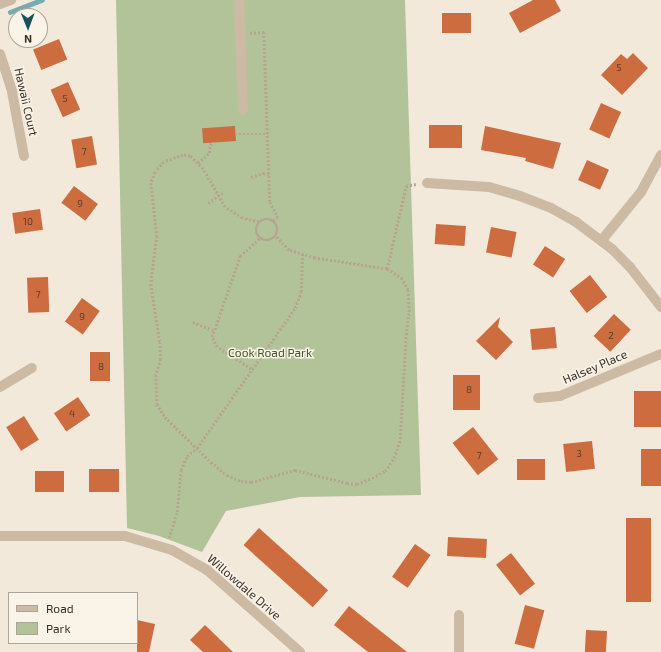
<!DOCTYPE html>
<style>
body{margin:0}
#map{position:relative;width:661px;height:652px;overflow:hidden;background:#f3e9da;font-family:"Exo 2",sans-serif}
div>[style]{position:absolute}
.green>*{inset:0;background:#b2c399}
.stream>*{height:4.5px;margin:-2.25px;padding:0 2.25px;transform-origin:2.25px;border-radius:2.25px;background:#78abb1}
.building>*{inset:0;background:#cc6c3f;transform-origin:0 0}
.path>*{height:2.5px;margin-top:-1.25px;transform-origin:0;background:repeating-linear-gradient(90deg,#b7a48f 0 2px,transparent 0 4px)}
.path>.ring{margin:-1.25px;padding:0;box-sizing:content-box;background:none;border:2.5px solid #b7a48f;border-radius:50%}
.minor>*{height:10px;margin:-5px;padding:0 5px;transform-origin:5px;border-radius:5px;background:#ccbaa5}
span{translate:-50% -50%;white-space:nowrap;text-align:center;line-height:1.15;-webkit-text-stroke:3px #faf3e7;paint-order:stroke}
.number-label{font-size:10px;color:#5c3d2d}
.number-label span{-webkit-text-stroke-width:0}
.street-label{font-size:12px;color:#372d27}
.park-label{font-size:12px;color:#435629}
.legend{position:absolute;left:8px;top:592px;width:130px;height:52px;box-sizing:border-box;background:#faf3e7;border:1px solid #aca49a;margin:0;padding:5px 7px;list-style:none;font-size:12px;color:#372d27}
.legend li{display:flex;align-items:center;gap:8px;height:20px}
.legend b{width:20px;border:1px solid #aca49a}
.north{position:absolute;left:8px;top:8px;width:40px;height:40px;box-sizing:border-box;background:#faf3e7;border:1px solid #aca49a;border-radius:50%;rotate:179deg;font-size:11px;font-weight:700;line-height:16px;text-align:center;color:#372d27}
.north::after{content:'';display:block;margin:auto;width:14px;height:18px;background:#1a525b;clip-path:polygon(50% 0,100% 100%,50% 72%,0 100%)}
</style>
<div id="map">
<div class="green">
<div style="clip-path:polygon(116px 0,405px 0,421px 495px,300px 497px,226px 511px,202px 552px,159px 536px,127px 528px)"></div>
</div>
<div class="stream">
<div style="left:10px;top:12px;width:34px;rotate:-21deg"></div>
</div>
<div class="building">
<div style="clip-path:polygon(533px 0,555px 0,561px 11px,520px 33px,509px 13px)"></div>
<div style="left:442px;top:13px;width:29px;height:20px"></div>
<div style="left:59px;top:39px;width:22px;height:28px;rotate:68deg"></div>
<div style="clip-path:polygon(633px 53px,648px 68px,622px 95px,601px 75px,621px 54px,627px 59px)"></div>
<div style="left:68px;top:82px;width:30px;height:19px;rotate:66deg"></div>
<div style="left:601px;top:103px;width:22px;height:29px;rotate:24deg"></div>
<div style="left:429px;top:125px;width:33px;height:23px"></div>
<div style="left:235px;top:126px;width:15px;height:33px;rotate:86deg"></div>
<div style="clip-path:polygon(485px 126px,561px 143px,553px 169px,525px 161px,526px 158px,481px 150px)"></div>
<div style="left:92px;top:136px;width:29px;height:21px;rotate:80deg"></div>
<div style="left:587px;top:160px;width:24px;height:22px;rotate:24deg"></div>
<div style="left:74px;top:186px;width:30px;height:21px;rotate:37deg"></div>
<div style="left:40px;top:209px;width:21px;height:28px;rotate:82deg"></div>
<div style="left:436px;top:224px;width:30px;height:20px;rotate:4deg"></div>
<div style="left:491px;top:227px;width:26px;height:26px;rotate:11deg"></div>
<div style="left:545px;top:246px;width:24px;height:22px;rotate:33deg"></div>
<div style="left:590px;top:275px;width:28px;height:26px;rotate:52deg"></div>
<div style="left:48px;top:277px;width:35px;height:21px;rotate:88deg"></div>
<div style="left:82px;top:298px;width:22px;height:29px;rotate:36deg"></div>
<div style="left:614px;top:314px;width:23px;height:30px;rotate:43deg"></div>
<div style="clip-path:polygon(500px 317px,498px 327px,513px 342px,496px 360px,476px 341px)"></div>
<div style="left:555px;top:327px;width:21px;height:25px;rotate:85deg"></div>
<div style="left:90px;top:352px;width:20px;height:29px"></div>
<div style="left:453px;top:375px;width:27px;height:35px"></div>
<div style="left:661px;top:391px;width:36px;height:27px;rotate:90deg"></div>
<div style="left:78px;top:397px;width:22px;height:29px;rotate:56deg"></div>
<div style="left:24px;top:416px;width:28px;height:21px;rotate:58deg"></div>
<div style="left:473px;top:427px;width:41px;height:26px;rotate:52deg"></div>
<div style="left:592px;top:441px;width:28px;height:29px;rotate:84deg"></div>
<div style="left:661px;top:449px;width:37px;height:20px;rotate:90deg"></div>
<div style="left:545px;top:459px;width:21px;height:28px;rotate:90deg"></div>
<div style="left:89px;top:469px;width:30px;height:23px"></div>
<div style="left:35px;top:471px;width:29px;height:21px"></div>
<div style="left:626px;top:518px;width:25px;height:84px"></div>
<div style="left:259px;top:528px;width:93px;height:23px;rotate:42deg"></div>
<div style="left:448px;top:537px;width:39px;height:19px;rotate:3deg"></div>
<div style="left:415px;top:544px;width:19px;height:40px;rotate:35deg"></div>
<div style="left:511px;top:553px;width:39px;height:19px;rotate:52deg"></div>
<div style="left:525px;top:605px;width:20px;height:40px;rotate:15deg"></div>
<div style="clip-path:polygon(349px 606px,407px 652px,368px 652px,334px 625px)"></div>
<div style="clip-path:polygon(137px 620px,155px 624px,149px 652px,137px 652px)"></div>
<div style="clip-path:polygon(205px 625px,233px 652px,203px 652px,190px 640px)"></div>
<div style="left:586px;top:630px;width:21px;height:22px;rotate:3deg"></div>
</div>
<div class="path">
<div style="left:250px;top:33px;width:14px;rotate:-4deg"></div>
<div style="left:264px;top:32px;width:170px;rotate:88deg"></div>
<div style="left:270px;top:202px;width:17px;rotate:62deg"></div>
<div style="left:278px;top:217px;width:6px;rotate:141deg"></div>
<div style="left:235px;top:134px;width:33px"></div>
<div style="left:198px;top:163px;width:15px;rotate:-42deg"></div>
<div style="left:209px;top:153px;width:11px;rotate:-80deg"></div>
<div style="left:251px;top:177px;width:13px;rotate:-18deg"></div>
<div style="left:263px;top:173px;width:6px;rotate:9deg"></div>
<div style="left:208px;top:203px;width:19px;rotate:-35deg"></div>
<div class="ring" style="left:256px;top:219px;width:19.5px;height:19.5px"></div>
<div style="left:259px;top:222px;width:17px;rotate:-167deg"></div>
<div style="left:242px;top:218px;width:20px;rotate:-147deg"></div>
<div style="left:225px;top:207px;width:44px;rotate:-120.1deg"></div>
<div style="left:203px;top:169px;width:18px;rotate:-135deg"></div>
<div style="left:190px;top:156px;width:7px;rotate:-172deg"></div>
<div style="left:183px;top:155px;width:20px;rotate:160deg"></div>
<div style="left:164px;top:162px;width:13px;rotate:132deg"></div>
<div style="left:155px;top:172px;width:12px;rotate:110deg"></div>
<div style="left:151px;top:183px;width:53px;rotate:83.5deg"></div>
<div style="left:157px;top:236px;width:48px;rotate:97.1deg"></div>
<div style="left:151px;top:284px;width:59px;rotate:81.2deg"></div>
<div style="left:160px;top:342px;width:17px;rotate:87deg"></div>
<div style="left:161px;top:359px;width:17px;rotate:107deg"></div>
<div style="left:156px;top:375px;width:29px;rotate:88deg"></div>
<div style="left:157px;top:404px;width:15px;rotate:58deg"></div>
<div style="left:165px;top:417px;width:64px;rotate:44.4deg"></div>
<div style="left:211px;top:462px;width:21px;rotate:39deg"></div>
<div style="left:227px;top:475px;width:15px;rotate:23deg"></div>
<div style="left:241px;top:481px;width:10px;rotate:6deg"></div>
<div style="left:251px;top:482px;width:46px;rotate:-15.3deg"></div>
<div style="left:295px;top:470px;width:54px;rotate:14deg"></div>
<div style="left:347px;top:483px;width:10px;rotate:6deg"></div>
<div style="left:357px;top:484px;width:16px;rotate:-22deg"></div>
<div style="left:372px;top:478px;width:15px;rotate:-28deg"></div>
<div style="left:385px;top:471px;width:16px;rotate:-55deg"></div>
<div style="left:394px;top:458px;width:20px;rotate:-72deg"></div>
<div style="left:400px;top:439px;width:104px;rotate:-86.7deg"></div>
<div style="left:406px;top:335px;width:23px;rotate:-83deg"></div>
<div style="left:409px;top:312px;width:22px;rotate:-93deg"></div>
<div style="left:408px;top:290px;width:13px;rotate:-119deg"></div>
<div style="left:402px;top:279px;width:18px;rotate:-146deg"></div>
<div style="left:387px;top:269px;width:73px;rotate:-171.3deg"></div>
<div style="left:315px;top:258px;width:27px;rotate:-163deg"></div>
<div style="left:289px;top:250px;width:20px;rotate:-135deg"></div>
<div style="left:387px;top:269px;width:85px;rotate:-77.1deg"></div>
<div style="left:406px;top:186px;width:10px;rotate:-11deg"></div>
<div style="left:193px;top:322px;width:22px;rotate:22deg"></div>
<div style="left:251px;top:369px;width:40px;rotate:-147.1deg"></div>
<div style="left:217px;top:347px;width:11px;rotate:-117deg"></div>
<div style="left:212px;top:337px;width:86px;rotate:-70.9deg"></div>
<div style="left:240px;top:256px;width:27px;rotate:-42deg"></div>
<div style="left:169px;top:538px;width:27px;rotate:-73deg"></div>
<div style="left:177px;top:512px;width:42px;rotate:-84.6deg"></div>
<div style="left:181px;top:470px;width:15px;rotate:-67deg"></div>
<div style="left:187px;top:456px;width:13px;rotate:-39deg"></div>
<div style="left:197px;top:448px;width:171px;rotate:-55deg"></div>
<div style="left:295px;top:308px;width:17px;rotate:-69deg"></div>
<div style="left:301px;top:292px;width:38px;rotate:-88deg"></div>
</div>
<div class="minor">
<div style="left:239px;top:0;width:110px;rotate:87.9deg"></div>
<div style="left:0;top:4px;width:12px;rotate:-20deg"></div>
<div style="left:0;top:54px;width:40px;rotate:72deg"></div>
<div style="left:12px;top:92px;width:65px;rotate:79.4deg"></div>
<div style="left:427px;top:183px;width:62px;rotate:3.7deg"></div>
<div style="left:489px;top:187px;width:32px;rotate:16deg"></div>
<div style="left:520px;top:196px;width:33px;rotate:21deg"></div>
<div style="left:551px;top:208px;width:29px;rotate:29deg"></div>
<div style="left:576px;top:222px;width:45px;rotate:36.9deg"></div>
<div style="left:612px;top:249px;width:25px;rotate:45deg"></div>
<div style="left:630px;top:267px;width:51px;rotate:52.2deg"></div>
<div style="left:602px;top:240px;width:62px;rotate:-50.9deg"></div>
<div style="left:641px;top:192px;width:42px;rotate:-61.6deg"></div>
<div style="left:0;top:387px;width:37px;rotate:-31deg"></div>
<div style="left:538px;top:398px;width:22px;rotate:-5deg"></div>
<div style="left:560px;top:396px;width:109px;rotate:-22.6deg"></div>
<div style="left:0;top:536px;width:125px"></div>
<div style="left:125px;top:536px;width:49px;rotate:16.6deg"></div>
<div style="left:172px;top:550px;width:40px;rotate:29.7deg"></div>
<div style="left:207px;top:570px;width:124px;rotate:41.4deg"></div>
<div style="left:459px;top:652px;width:37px;rotate:-90deg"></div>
</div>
<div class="number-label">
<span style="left:619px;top:68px">5</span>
<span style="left:65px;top:99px">5</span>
<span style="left:84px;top:152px">7</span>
<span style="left:80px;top:204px">9</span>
<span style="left:28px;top:222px">10</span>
<span style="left:38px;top:295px">7</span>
<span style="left:82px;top:317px">9</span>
<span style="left:611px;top:336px">2</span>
<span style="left:101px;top:367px">8</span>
<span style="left:469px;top:390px">8</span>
<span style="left:72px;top:414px">4</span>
<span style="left:579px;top:454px">3</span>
<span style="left:479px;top:456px">7</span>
</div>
<div class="street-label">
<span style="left:26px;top:102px;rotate:77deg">Hawaii Court</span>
<span style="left:595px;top:367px;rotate:-23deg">Halsey Place</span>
<span style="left:244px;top:587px;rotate:41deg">Willowdale Drive</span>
</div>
<div class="park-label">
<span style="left:270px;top:353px">Cook Road Park</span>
</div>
<ul class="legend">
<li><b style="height:5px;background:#ccbaa5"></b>Road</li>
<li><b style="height:11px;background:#b2c399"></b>Park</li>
</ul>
<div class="north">N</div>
</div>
